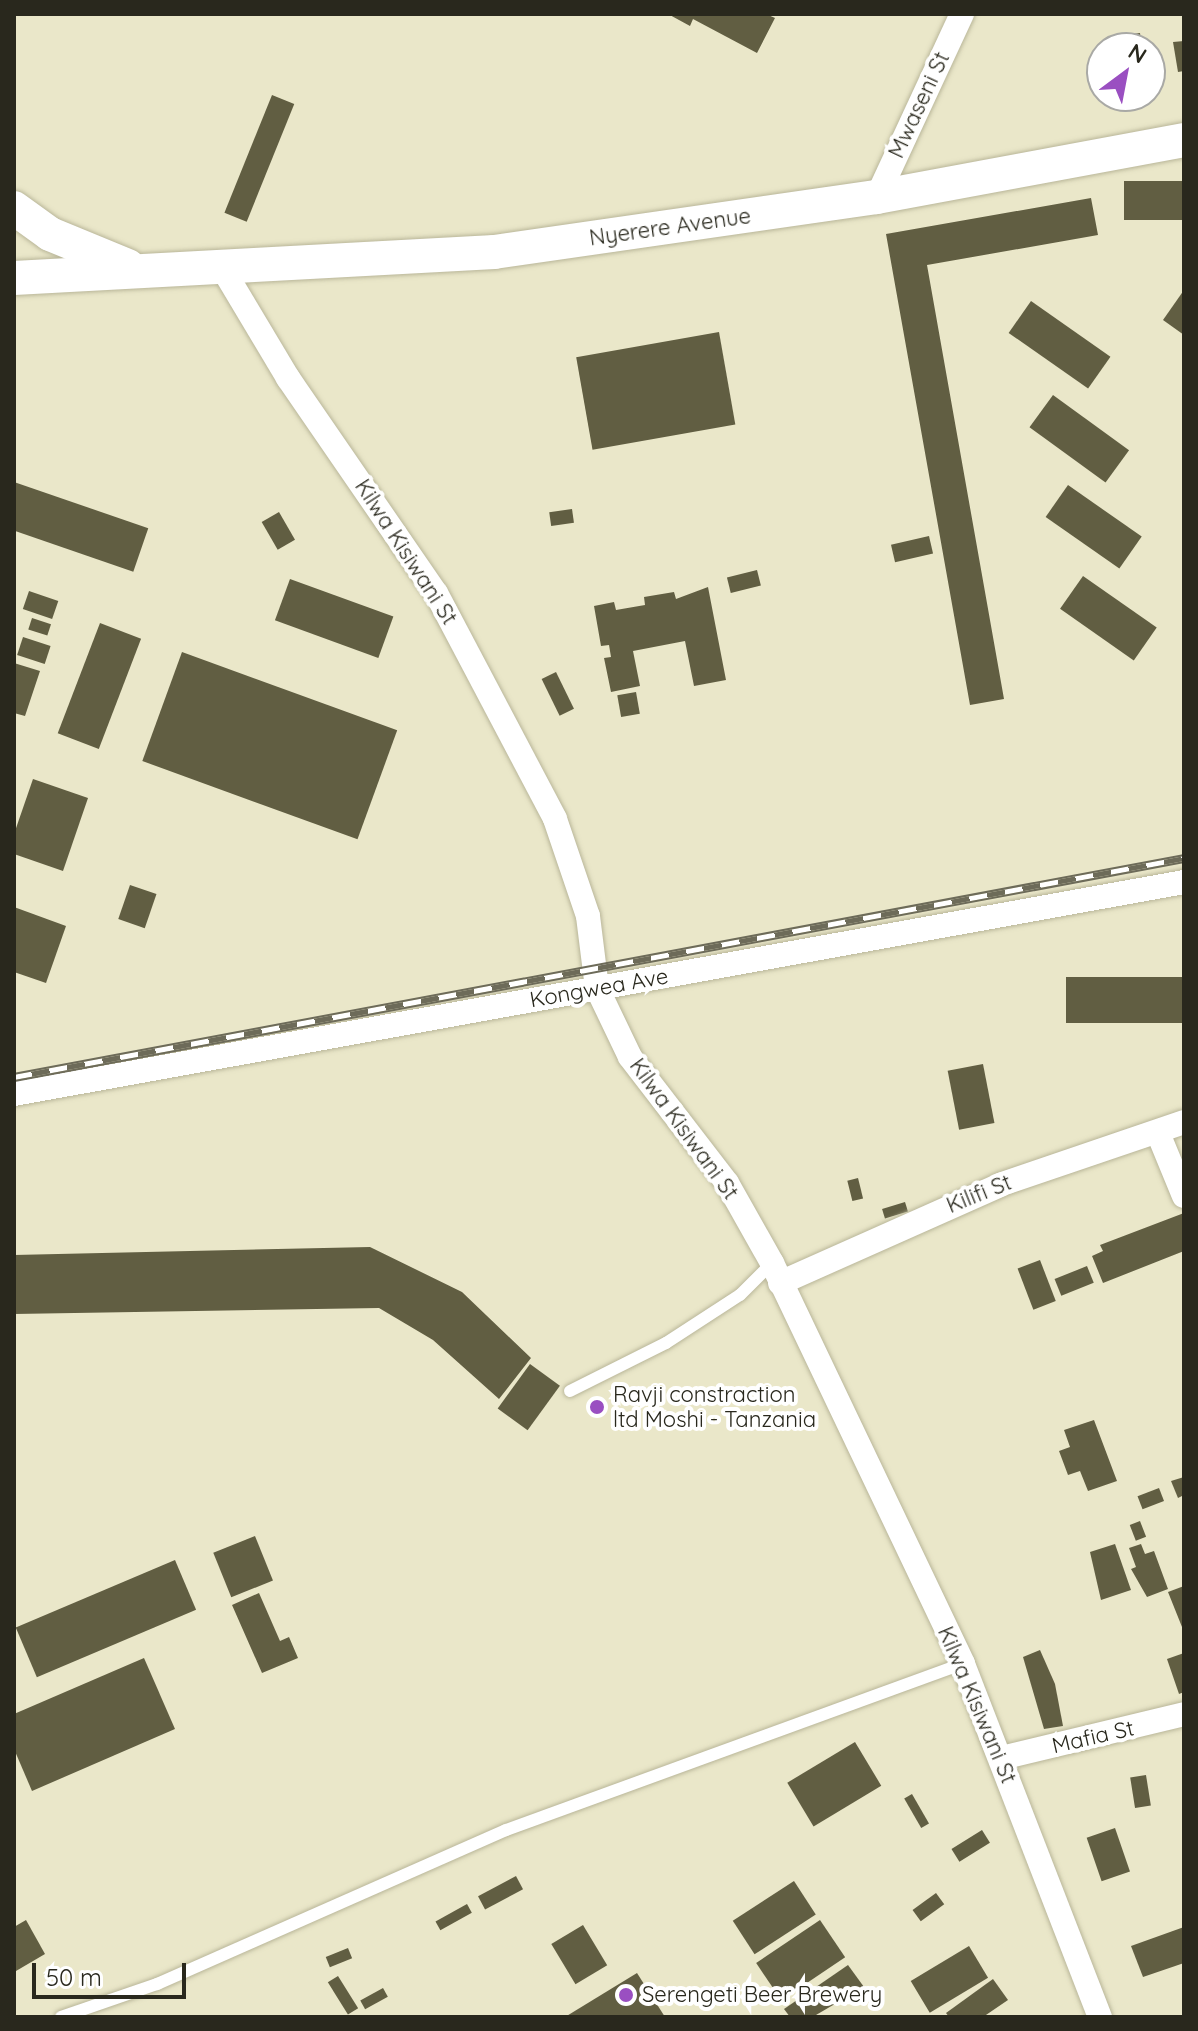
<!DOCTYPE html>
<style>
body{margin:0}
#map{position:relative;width:1198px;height:2031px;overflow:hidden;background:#eae7c9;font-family:Quicksand,sans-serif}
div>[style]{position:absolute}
.building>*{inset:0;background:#615e42;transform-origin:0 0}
.roads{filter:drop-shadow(0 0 2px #b9b699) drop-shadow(0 0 2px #b9b699)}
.lane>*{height:12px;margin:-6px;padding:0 6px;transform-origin:6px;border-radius:6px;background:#fff}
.street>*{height:24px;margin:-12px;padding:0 12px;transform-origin:12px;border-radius:12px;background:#fff}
.secondary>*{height:34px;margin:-17px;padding:0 17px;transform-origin:17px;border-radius:17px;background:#fff}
.rail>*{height:9px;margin-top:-4.5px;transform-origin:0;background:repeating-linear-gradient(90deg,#fff 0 18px,#6d6b59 0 36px);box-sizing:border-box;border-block:2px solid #6d6b59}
.dots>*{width:22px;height:22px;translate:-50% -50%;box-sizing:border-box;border:4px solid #fff;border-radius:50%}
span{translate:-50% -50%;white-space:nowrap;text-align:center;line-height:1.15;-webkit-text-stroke:8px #fff;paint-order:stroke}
.street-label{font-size:22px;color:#29281d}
.poi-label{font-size:22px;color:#29281d}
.left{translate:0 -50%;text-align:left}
.frame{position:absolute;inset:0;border:16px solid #29281d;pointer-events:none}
.north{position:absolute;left:1086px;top:32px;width:80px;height:80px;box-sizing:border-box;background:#fff;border:2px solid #a9a9a5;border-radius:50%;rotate:32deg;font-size:22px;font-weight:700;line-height:32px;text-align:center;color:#29281d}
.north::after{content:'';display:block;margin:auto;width:28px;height:36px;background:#9a4fc1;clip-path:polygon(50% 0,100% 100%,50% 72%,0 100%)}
.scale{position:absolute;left:32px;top:1963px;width:154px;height:36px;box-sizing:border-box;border:4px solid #29281d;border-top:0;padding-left:10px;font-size:24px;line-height:28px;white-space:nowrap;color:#29281d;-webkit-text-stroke:6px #fff;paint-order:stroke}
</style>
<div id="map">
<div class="building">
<div style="clip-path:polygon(668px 14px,766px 14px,775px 18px,757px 53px,693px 19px,690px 26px)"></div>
<div style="clip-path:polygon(1140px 33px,1142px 48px,1111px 48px,1110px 37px)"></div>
<div style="clip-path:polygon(1184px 41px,1184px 71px,1178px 72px,1173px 42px)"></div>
<div style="left:272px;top:95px;width:24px;height:127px;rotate:22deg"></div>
<div style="left:1184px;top:181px;width:39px;height:60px;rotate:90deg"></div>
<div style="clip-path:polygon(1091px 198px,1098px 235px,927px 265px,1004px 699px,970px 705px,886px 234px)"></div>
<div style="clip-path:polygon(1184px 290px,1184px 335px,1163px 320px)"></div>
<div style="left:1031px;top:301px;width:97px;height:39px;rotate:35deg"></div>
<div style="left:719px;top:332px;width:94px;height:145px;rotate:80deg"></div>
<div style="left:1053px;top:395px;width:94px;height:40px;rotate:36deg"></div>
<div style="left:14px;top:482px;width:142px;height:46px;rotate:19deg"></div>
<div style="left:1068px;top:485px;width:90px;height:39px;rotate:35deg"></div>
<div style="left:572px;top:509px;width:14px;height:23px;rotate:82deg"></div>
<div style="left:279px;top:512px;width:32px;height:20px;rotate:60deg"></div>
<div style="left:929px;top:536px;width:18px;height:39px;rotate:77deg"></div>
<div style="left:757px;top:570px;width:16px;height:31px;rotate:76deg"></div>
<div style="left:1083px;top:576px;width:90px;height:40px;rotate:35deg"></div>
<div style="left:290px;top:579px;width:110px;height:44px;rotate:20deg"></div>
<div style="clip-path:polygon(708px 587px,726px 680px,694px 686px,685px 641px,633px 651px,640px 686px,611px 692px,604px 658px,611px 657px,609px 645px,601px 646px,594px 606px,614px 602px,616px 610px,645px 605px,644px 597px,674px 592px,676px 599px)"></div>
<div style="left:29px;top:591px;width:31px;height:19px;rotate:19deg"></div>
<div style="left:32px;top:618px;width:20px;height:12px;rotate:18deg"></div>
<div style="left:100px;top:623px;width:44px;height:118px;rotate:21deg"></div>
<div style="left:23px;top:637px;width:29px;height:19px;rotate:18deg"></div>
<div style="left:182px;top:652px;width:229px;height:116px;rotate:20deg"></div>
<div style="clip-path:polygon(14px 663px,40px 671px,25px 716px,14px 713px)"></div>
<div style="left:556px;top:672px;width:41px;height:16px;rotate:64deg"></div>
<div style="left:636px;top:692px;width:22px;height:19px;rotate:80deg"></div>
<div style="clip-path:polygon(33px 779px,88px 798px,63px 871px,14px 854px,14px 834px)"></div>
<div style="left:130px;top:885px;width:28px;height:36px;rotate:19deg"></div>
<div style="clip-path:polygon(14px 907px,66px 926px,46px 983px,14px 972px)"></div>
<div style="left:1184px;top:977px;width:46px;height:118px;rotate:90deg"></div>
<div style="left:983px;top:1064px;width:60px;height:36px;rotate:79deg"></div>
<div style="left:858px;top:1178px;width:21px;height:11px;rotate:76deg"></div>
<div style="left:905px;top:1202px;width:10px;height:24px;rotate:73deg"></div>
<div style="clip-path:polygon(1184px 1213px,1184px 1251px,1103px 1283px,1092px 1256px,1103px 1251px,1100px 1245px)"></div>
<div style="clip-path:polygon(370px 1247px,462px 1292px,531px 1358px,499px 1399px,433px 1340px,379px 1308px,14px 1314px,14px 1255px)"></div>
<div style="left:1040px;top:1260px;width:44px;height:24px;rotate:69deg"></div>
<div style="left:1087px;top:1266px;width:18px;height:35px;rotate:68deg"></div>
<div style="left:530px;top:1364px;width:37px;height:55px;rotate:36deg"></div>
<div style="clip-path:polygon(1094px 1420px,1117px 1481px,1088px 1491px,1080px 1471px,1068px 1475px,1059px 1451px,1070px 1447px,1064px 1430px)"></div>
<div style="clip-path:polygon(1184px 1477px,1184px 1495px,1178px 1498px,1171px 1481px)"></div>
<div style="left:1159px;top:1488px;width:14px;height:23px;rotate:69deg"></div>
<div style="left:1140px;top:1521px;width:17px;height:11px;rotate:69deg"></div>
<div style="left:255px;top:1536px;width:48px;height:45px;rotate:68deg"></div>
<div style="clip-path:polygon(1115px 1544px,1131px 1590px,1101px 1600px,1090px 1552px)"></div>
<div style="clip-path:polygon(1141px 1544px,1145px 1554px,1154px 1551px,1168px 1589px,1147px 1597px,1131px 1569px,1136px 1567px,1129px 1548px)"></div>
<div style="left:175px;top:1560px;width:54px;height:173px;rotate:67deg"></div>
<div style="clip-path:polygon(1184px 1586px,1184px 1632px,1168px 1592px)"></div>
<div style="clip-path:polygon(259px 1593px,280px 1641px,289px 1637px,298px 1658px,262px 1673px,232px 1605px)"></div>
<div style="clip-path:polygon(1040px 1650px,1055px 1684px,1063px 1726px,1044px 1729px,1023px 1657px)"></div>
<div style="clip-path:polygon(1184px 1653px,1184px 1692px,1179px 1694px,1167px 1659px)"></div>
<div style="clip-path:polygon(144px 1658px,175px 1729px,32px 1791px,14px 1749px,14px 1714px)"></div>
<div style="left:855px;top:1742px;width:51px;height:79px;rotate:59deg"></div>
<div style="left:1146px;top:1775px;width:31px;height:16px;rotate:81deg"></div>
<div style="left:912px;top:1794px;width:34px;height:9px;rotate:60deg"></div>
<div style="left:1115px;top:1828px;width:46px;height:30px;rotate:71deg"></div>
<div style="left:982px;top:1830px;width:15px;height:36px;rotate:58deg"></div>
<div style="left:516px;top:1876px;width:15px;height:43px;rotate:62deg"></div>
<div style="left:794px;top:1881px;width:40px;height:73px;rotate:57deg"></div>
<div style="left:936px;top:1893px;width:14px;height:29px;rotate:54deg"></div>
<div style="left:467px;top:1904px;width:10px;height:36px;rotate:61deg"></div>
<div style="clip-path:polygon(26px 1920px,45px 1954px,16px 1971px,14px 1927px)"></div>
<div style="left:820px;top:1920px;width:45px;height:77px;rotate:56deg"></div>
<div style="left:583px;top:1925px;width:47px;height:37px;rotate:59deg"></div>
<div style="clip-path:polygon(1184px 1927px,1184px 1963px,1143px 1977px,1131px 1946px)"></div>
<div style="left:969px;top:1946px;width:37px;height:68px;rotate:59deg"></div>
<div style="left:348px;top:1948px;width:11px;height:24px;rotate:68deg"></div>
<div style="clip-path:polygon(848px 1965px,864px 1987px,816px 2015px,790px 2017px,784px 2009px)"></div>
<div style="clip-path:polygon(637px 1973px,665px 2017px,565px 2017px)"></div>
<div style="left:338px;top:1976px;width:38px;height:12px;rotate:58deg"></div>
<div style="clip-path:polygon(993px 1979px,1008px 2000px,983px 2017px,949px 2017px,946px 2013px)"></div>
<div style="left:383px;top:1988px;width:10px;height:26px;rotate:61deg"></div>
</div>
<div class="roads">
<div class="lane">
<div style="left:570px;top:1391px;width:107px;rotate:-26.6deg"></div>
<div style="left:666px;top:1343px;width:88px;rotate:-33deg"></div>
<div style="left:740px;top:1295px;width:45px;rotate:-45deg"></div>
<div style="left:61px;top:2017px;width:102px;rotate:-19deg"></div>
<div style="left:157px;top:1984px;width:381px;rotate:-23.8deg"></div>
<div style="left:506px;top:1830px;width:486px;rotate:-20deg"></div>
</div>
<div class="street">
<div style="left:877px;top:197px;width:202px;rotate:-65.1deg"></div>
<div style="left:224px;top:271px;width:125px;rotate:59.1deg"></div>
<div style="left:288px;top:378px;width:261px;rotate:55.5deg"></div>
<div style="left:436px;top:593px;width:255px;rotate:62.2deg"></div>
<div style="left:555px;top:819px;width:102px;rotate:71.2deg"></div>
<div style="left:588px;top:916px;width:73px;rotate:82.9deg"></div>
<div style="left:597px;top:988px;width:76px;rotate:64.4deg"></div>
<div style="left:630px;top:1057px;width:159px;rotate:52.4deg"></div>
<div style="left:727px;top:1183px;width:92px;rotate:60.6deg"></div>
<div style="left:772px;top:1263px;width:444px;rotate:64.5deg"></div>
<div style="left:963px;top:1664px;width:379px;rotate:68.8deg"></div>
<div style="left:14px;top:1094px;width:1189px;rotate:-10.27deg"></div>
<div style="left:1158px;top:1133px;width:68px;rotate:67.6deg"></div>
<div style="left:780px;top:1283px;width:243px;rotate:-24deg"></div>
<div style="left:1002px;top:1184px;width:192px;rotate:-18.8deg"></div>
<div style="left:1001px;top:1758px;width:188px;rotate:-13.5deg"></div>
</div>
<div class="secondary">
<div style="left:14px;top:208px;width:44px;rotate:35.8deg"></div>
<div style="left:50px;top:234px;width:84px;rotate:22.3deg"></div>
<div style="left:14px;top:278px;width:481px;rotate:-3.1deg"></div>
<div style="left:494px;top:252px;width:387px;rotate:-8.2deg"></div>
<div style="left:877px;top:197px;width:312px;rotate:-10.5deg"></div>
</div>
</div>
<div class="rail">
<div style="left:14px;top:1077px;width:1190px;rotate:-10.6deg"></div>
</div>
<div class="dots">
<div style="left:597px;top:1407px;background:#9a4fc1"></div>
<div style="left:626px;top:1995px;background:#9a4fc1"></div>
</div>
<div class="street-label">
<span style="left:919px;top:105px;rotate:-65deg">Mwaseni St</span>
<span style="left:670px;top:227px;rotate:-8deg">Nyerere Avenue</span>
<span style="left:406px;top:552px;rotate:57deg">Kilwa Kisiwani St</span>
<span style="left:599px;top:988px;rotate:-10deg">Kongwea Ave</span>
<span style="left:684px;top:1129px;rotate:54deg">Kilwa Kisiwani St</span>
<span style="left:979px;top:1194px;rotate:-22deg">Kilifi St</span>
<span style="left:977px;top:1705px;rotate:67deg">Kilwa Kisiwani St</span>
<span style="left:1093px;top:1737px;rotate:-13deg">Mafia St</span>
</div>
<div class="poi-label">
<span class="left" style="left:613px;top:1407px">Ravji constraction<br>ltd Moshi - Tanzania</span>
<span class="left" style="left:642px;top:1995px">Serengeti Beer Brewery</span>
</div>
<div class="frame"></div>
<div class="north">N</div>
<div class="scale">50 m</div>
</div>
